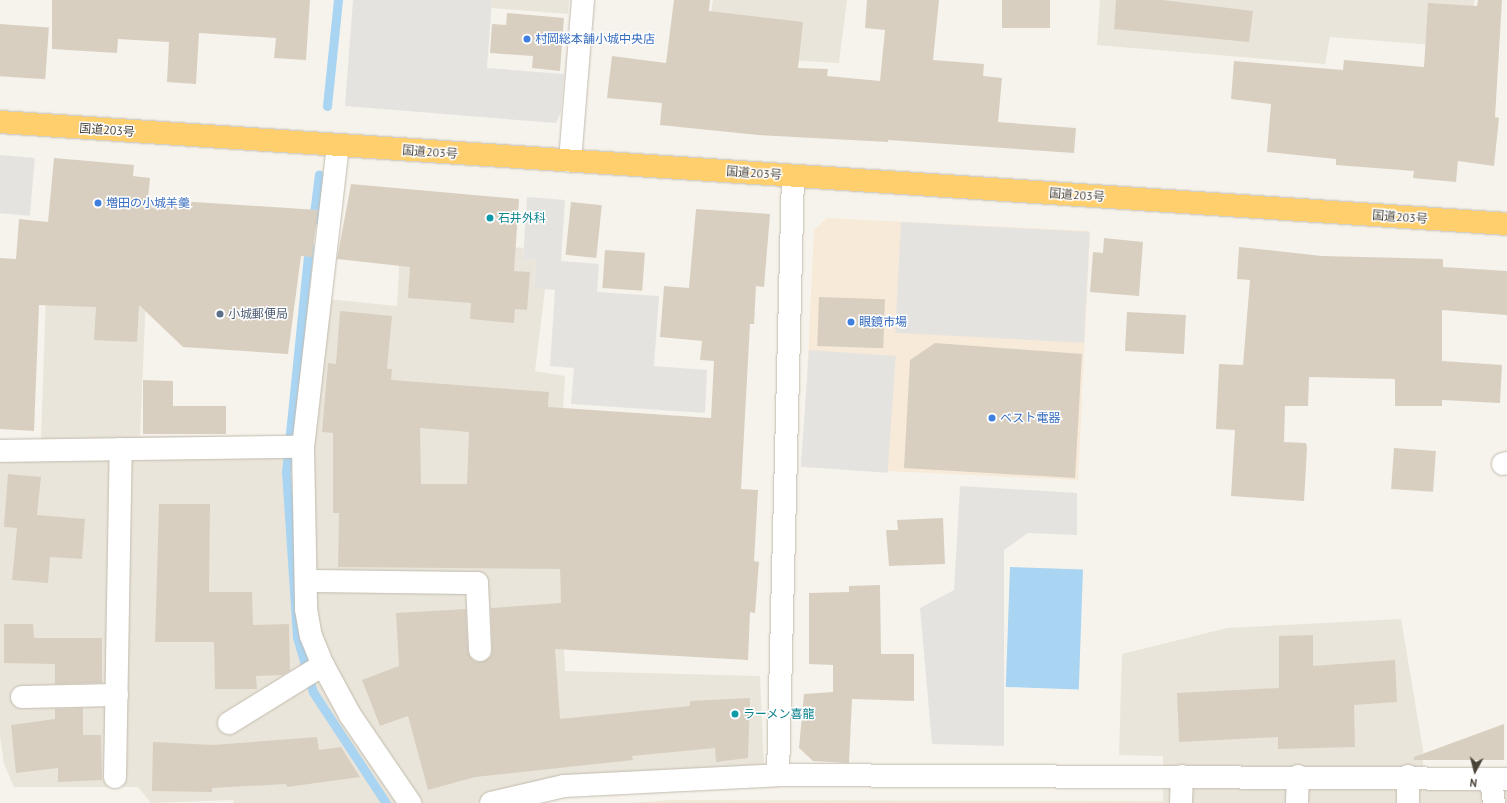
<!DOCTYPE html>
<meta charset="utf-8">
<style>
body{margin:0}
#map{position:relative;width:1507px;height:803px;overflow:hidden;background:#f6f3ec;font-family:"PT Sans","Noto Sans JP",sans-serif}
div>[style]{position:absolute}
.residential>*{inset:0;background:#eae5da}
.commercial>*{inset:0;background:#f7ead8}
.education>*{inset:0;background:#efe8d6}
.parking>*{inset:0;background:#e5e3e0;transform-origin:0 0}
.water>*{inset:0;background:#a9d4f2;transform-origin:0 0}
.stream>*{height:9px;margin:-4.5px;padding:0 4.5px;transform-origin:4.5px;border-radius:4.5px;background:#a9d4f2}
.building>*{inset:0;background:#d8cfc1;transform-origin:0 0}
.roads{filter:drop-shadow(0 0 1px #c2bbae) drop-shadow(0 0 1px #c2bbae)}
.street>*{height:22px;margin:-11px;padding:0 11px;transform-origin:11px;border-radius:11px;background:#fff}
.highway>*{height:22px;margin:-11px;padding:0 11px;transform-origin:11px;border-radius:11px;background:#ffcf6e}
.dots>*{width:11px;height:11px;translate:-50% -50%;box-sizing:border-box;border:2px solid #fff;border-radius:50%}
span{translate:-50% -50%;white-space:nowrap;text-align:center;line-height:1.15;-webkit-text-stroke:3px #fff;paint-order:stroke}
.shop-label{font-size:12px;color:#366cbe}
.left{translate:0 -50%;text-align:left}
.street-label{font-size:12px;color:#4b4439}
.culture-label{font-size:12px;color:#0d838f}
.service-label{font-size:12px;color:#4e5e75}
.north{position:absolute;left:1455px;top:751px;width:40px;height:40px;-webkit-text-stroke:3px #fff;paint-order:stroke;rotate:187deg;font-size:11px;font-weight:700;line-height:16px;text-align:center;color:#4b4439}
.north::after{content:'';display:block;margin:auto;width:14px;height:18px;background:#4b4439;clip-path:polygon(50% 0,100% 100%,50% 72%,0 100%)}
</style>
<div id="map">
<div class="residential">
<div style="clip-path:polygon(492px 0,569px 0,568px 14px,491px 8px)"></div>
<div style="clip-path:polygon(713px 0,847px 0,839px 63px,704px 55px)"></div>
<div style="clip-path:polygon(1100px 0,1474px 0,1473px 48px,1330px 37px,1325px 64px,1097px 45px)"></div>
<div style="clip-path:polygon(413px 239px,523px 248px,523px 259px,536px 260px,534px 288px,545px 289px,535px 371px,565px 376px,557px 514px,565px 671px,760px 676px,764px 766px,515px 786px,476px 803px,234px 803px,233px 800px,151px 803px,138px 787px,14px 787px,4px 764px,0 735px,0 440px,41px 441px,47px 263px,147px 272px,140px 436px,313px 436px,327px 299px,397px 306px,400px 249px)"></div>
<div style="clip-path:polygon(1401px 619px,1423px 750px,1423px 785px,1507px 785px,1507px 803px,1163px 803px,1163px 756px,1119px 755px,1122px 654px,1227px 628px)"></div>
</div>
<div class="commercial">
<div style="clip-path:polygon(827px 218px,1090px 231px,1078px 480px,803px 467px,814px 230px)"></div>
</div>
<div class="education">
<div style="clip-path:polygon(671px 800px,1163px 801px,1163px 803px,632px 803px)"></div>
</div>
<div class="parking">
<div style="clip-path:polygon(353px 0,492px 0,487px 68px,564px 74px,561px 112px,556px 123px,345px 106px)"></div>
<div style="left:0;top:155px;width:35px;height:58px;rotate:5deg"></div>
<div style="clip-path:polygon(527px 197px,565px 200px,561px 261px,599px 264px,597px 292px,659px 296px,654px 366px,707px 370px,705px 413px,571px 404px,574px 368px,550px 366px,555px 290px,534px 288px,536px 260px,523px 259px)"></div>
<div style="left:901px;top:222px;width:189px;height:111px;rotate:3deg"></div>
<div style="left:809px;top:350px;width:87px;height:117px;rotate:4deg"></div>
<div style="clip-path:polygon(960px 486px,1077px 493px,1077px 535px,1028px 533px,1004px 550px,1004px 746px,932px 744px,920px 608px,954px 590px)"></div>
</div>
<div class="water">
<div style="left:1010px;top:567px;width:73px;height:120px;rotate:2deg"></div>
</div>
<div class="stream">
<div style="left:327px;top:106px;width:107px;rotate:-84.1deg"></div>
<div style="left:313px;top:221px;width:47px;rotate:-82.7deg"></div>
<div style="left:309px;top:246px;width:226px;rotate:95.8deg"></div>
<div style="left:286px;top:471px;width:166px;rotate:86.2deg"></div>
<div style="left:297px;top:637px;width:57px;rotate:73.8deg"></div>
<div style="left:313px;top:692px;width:133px;rotate:56.7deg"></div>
</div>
<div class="building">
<div style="clip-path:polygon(52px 0,310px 0,306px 60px,274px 58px,276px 38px,199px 33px,196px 84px,167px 82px,169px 42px,118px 39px,117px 53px,52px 49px)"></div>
<div style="clip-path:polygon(674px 0,710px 0,709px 11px,803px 22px,798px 68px,828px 69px,827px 76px,880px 81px,885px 30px,865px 28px,867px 0,939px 0,933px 60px,984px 64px,983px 76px,1002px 78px,998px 122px,1076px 128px,1074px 153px,888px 140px,888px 142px,758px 135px,660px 125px,662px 103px,607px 98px,612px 56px,666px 63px)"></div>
<div style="left:1002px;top:0;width:48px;height:28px"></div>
<div style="clip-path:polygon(1116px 0,1162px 0,1253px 11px,1249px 42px,1114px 29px)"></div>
<div style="clip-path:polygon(1478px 0,1502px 0,1495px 117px,1499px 118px,1494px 166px,1458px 161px,1456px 182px,1413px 178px,1414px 171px,1336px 165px,1336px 159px,1267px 152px,1271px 104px,1231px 99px,1234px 61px,1343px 70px,1344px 60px,1424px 67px,1428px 3px,1477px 6px)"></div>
<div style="clip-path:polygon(507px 13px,564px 18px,560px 71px,532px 68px,533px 56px,490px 53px,492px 24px,506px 25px)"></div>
<div style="left:0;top:24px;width:49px;height:52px;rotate:4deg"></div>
<div style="clip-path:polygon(54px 158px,134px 165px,133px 176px,150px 178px,148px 199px,318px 210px,312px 257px,301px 256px,288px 354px,183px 347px,139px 305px,137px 342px,94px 340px,96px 307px,39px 305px,34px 431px,0 429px,0 258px,16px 259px,19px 219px,48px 222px)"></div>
<div style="clip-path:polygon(351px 184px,519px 199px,514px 271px,530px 272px,527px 310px,515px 309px,514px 323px,470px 319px,471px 303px,408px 298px,410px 267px,337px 259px)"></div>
<div style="left:571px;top:202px;width:31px;height:53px;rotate:6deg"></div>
<div style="clip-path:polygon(evenodd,696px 209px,770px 214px,764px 287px,756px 286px,754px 324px,750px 324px,741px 489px,758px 490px,754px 561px,759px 562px,755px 613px,750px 612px,748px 660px,555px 649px,560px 719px,690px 706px,690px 701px,750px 698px,748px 758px,716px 762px,715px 748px,632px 756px,633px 760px,475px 777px,428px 790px,408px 716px,380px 726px,362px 680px,399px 666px,396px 613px,466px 609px,468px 651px,474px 661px,481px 662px,491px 656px,492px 650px,491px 608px,561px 603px,560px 569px,338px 567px,339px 513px,333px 513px,333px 433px,322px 432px,328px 363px,336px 364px,340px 311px,392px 316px,387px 369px,392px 369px,391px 380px,549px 392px,548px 407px,711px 418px,714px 361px,700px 360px,702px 341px,660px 337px,664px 286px,689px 288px,696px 209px,420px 428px,469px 432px,467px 484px,421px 484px,420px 428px)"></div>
<div style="clip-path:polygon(1104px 238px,1143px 242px,1139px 296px,1090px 292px,1093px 252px,1103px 253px)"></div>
<div style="clip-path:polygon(1239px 247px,1322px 256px,1443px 259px,1443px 267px,1507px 271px,1507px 315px,1442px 310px,1442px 361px,1502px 365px,1500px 403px,1442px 400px,1442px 406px,1395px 406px,1395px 379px,1309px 377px,1308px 406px,1285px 406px,1284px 442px,1306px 443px,1307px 448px,1304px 501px,1231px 496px,1235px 430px,1216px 429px,1219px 364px,1243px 365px,1250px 280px,1237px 279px)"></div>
<div style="left:605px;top:250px;width:40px;height:38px;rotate:4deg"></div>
<div style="left:819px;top:297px;width:66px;height:49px;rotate:2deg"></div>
<div style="left:1127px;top:312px;width:59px;height:39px;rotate:3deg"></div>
<div style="clip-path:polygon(935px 343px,1082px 354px,1075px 478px,904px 468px,910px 360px)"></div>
<div style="clip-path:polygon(143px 380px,173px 381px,173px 406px,226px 406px,226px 434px,143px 434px)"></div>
<div style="left:1394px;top:448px;width:42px;height:41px;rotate:4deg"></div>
<div style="clip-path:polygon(8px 474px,41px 477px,37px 515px,85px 519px,82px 559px,50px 557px,48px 583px,12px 580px,17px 528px,4px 527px)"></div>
<div style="clip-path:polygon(159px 504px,210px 504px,209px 592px,252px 592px,253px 625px,289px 624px,290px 671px,282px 675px,256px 676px,257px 689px,215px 689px,214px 642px,155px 642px)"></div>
<div style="clip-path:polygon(943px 518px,945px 564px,889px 566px,886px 530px,898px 530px,897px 520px)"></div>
<div style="clip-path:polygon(880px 585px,881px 654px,914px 654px,914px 701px,852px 699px,849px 763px,813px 761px,799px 748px,804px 694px,833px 692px,833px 665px,809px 664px,809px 593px,849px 592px,849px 586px)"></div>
<div style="clip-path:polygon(4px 624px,33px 624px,34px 638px,102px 638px,102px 683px,55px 684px,55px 664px,4px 663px)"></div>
<div style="clip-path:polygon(1313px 635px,1313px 666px,1395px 660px,1397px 702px,1354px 705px,1355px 747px,1278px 749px,1278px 737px,1179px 742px,1177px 693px,1279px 688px,1279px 636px)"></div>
<div style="clip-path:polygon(83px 708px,83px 735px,101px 735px,102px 780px,58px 782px,58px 768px,16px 773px,11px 725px,55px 719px,55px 709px)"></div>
<div style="clip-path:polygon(1504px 724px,1504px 760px,1414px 760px,1414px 757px)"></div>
<div style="clip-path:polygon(317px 737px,319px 750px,341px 747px,360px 777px,287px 787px,286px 784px,212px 788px,212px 792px,152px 791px,153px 742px,213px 745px)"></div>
</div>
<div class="roads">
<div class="street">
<div style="left:338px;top:145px;width:304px;rotate:96.6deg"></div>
<div style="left:303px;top:447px;width:162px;rotate:88.9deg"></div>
<div style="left:306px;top:609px;width:27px;rotate:80deg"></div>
<div style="left:311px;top:636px;width:31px;rotate:68deg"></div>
<div style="left:323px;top:665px;width:57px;rotate:61.6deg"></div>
<div style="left:350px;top:715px;width:107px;rotate:55.7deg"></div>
<div style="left:570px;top:161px;width:162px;rotate:-85.4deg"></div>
<div style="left:0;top:451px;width:303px;rotate:-0.8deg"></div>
<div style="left:1503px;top:464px;width:4px;rotate:-14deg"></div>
<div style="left:306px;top:581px;width:171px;rotate:0.7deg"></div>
<div style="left:477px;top:583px;width:67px;rotate:87.4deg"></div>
<div style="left:22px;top:697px;width:95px;rotate:-1.2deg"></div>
<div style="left:229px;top:723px;width:110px;rotate:-31.7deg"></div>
<div style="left:778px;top:775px;width:599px;rotate:-88.57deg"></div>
<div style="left:115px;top:777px;width:328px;rotate:-89deg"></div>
<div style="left:1491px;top:779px;width:24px;rotate:83deg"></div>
<div style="left:491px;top:803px;width:75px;rotate:-13.1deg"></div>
<div style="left:564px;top:786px;width:214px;rotate:-2.9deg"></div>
<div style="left:778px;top:775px;width:729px;rotate:0.31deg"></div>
<div style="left:1181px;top:803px;width:27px;rotate:-88deg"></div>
<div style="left:1297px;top:803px;width:27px;rotate:-88deg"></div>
<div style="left:1408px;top:803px;width:27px;rotate:-90deg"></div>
</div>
<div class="highway">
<div style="left:0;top:122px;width:1510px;rotate:3.87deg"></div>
</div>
</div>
<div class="dots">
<div style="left:527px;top:39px;background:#3f7fe0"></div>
<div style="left:98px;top:203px;background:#3f7fe0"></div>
<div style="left:490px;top:218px;background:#0f9aa8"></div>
<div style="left:220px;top:314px;background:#5c6f8a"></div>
<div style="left:851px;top:322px;background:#3f7fe0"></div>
<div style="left:992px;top:418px;background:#3f7fe0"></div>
<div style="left:735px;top:714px;background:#0f9aa8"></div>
</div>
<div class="shop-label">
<span class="left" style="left:535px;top:39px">村岡総本舗小城中央店</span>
<span class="left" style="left:106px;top:203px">増田の小城羊羹</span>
<span class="left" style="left:859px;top:322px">眼鏡市場</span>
<span class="left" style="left:1000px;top:418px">ベスト電器</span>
</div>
<div class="street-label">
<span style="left:107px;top:130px;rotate:4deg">国道203号</span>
<span style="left:430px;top:152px;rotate:4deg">国道203号</span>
<span style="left:754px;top:173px;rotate:4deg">国道203号</span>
<span style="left:1077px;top:195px;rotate:4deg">国道203号</span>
<span style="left:1400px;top:217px;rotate:4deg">国道203号</span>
</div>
<div class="culture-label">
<span class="left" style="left:498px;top:218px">石井外科</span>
<span class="left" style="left:743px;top:714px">ラーメン喜龍</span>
</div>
<div class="service-label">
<span class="left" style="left:228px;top:314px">小城郵便局</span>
</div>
<div class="north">N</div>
</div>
